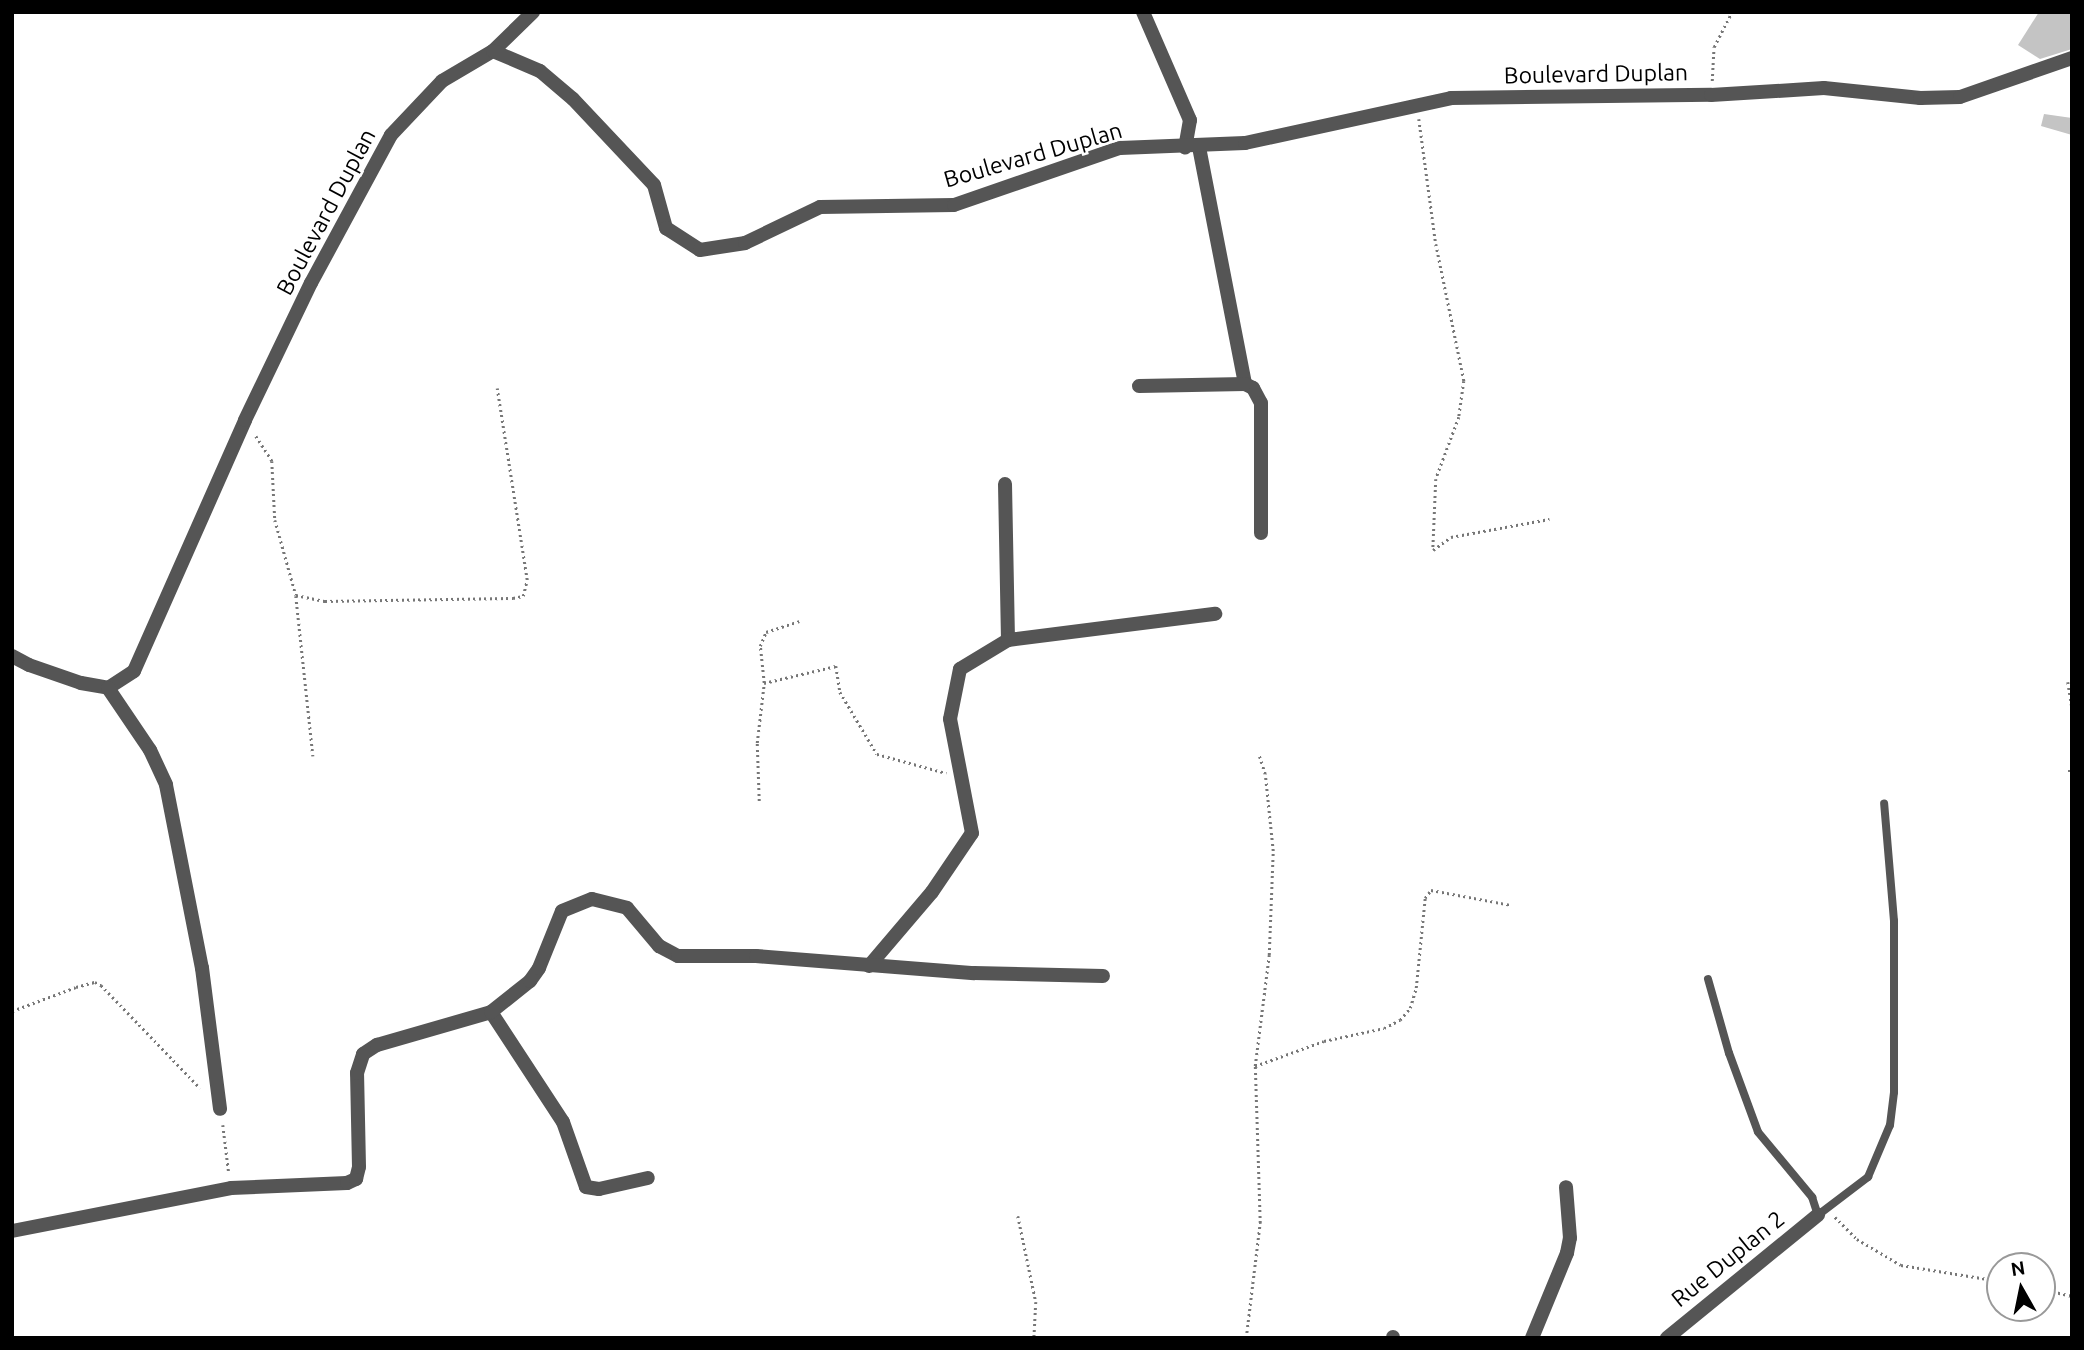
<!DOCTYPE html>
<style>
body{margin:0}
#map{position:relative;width:2084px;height:1350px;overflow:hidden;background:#fff;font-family:Ubuntu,sans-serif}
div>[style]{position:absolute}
.building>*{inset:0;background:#c4c4c4}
.path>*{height:2.5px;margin-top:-1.25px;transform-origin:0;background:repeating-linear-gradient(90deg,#777 0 2px,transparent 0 5.5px)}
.service>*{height:8px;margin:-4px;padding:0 4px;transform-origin:4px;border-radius:4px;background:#555}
.minor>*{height:14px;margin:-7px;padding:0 7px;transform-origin:7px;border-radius:7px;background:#555}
span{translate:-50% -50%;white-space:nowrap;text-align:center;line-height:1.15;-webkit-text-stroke:5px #fff;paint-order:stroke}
.street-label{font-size:23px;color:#000}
.frame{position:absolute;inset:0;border:14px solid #000;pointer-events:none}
.north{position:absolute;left:1986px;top:1252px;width:70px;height:70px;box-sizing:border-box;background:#fff;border:2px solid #999;border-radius:50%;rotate:351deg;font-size:19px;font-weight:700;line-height:28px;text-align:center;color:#000}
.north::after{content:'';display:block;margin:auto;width:24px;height:32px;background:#000;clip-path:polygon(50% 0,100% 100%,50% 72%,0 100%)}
</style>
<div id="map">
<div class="building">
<div style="clip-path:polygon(2039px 12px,2072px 12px,2072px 49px,2040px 59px,2018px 45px)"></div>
<div style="clip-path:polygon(2044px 114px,2072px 118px,2072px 135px,2041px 126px)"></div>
</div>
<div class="path">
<div style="left:1712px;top:81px;width:34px;rotate:-87deg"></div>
<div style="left:1714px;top:47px;width:39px;rotate:-63deg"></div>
<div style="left:1419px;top:119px;width:126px;rotate:82.3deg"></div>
<div style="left:1436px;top:244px;width:140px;rotate:78.4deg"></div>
<div style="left:1464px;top:381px;width:36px;rotate:98deg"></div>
<div style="left:1459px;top:417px;width:66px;rotate:110.4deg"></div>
<div style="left:1436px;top:479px;width:71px;rotate:92.4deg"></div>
<div style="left:1433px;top:550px;width:22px;rotate:-36deg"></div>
<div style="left:1451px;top:537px;width:100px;rotate:-10.4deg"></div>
<div style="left:256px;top:436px;width:30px;rotate:57deg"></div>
<div style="left:272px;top:461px;width:59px;rotate:87.1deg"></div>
<div style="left:275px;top:520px;width:78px;rotate:74.4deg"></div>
<div style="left:296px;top:595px;width:30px;rotate:12deg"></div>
<div style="left:325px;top:601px;width:188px;rotate:-0.9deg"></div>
<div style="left:513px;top:598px;width:10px;rotate:-11deg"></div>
<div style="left:523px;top:596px;width:16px;rotate:-76deg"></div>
<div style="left:527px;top:580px;width:194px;rotate:-98.9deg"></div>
<div style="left:296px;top:596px;width:161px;rotate:83.9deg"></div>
<div style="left:2068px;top:682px;width:25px;rotate:81deg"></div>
<div style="left:764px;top:683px;width:74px;rotate:-13.3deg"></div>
<div style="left:836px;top:666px;width:26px;rotate:81deg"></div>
<div style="left:840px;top:692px;width:72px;rotate:59.2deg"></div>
<div style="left:877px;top:754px;width:72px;rotate:15.4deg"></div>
<div style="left:2068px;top:771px;width:4px"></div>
<div style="left:759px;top:801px;width:58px;rotate:-92deg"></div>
<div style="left:757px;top:743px;width:60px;rotate:-83.3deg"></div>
<div style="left:764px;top:683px;width:37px;rotate:-96deg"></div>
<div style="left:760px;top:646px;width:15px;rotate:-67deg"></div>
<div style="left:766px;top:632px;width:35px;rotate:-18deg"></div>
<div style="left:12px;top:1011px;width:68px;rotate:-20.6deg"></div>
<div style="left:76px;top:987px;width:20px;rotate:-15deg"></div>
<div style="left:95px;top:982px;width:7px;rotate:27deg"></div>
<div style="left:101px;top:985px;width:143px;rotate:46.1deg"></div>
<div style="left:1255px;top:1066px;width:73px;rotate:-19.9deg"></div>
<div style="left:1324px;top:1041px;width:61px;rotate:-12.2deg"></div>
<div style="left:1384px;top:1028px;width:18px;rotate:-27deg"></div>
<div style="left:1400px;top:1020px;width:16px;rotate:-50deg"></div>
<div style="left:1410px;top:1008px;width:21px;rotate:-73deg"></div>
<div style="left:1416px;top:988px;width:90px;rotate:-84.3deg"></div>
<div style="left:1425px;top:898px;width:10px;rotate:-53deg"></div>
<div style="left:1431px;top:890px;width:81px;rotate:10.6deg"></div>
<div style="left:223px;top:1125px;width:49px;rotate:83deg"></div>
<div style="left:1018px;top:1216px;width:88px;rotate:78.2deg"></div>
<div style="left:1036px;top:1302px;width:36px;rotate:93deg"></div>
<div style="left:1835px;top:1217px;width:31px;rotate:45deg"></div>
<div style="left:1857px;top:1239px;width:51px;rotate:30.6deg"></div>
<div style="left:1901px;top:1265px;width:100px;rotate:9.2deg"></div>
<div style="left:2042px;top:1289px;width:31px;rotate:13deg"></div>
<div style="left:1246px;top:1338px;width:116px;rotate:-83.1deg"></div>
<div style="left:1260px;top:1223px;width:157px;rotate:-91.8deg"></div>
<div style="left:1255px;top:1066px;width:112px;rotate:-82.8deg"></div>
<div style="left:1269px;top:955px;width:104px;rotate:-87.8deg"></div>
<div style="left:1273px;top:851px;width:77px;rotate:-95.9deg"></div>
<div style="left:1265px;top:774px;width:20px;rotate:-108deg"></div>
</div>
<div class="service">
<div style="left:1708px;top:979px;width:77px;rotate:74.2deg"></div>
<div style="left:1729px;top:1053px;width:84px;rotate:69.8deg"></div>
<div style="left:1758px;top:1132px;width:85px;rotate:50.3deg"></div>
<div style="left:1812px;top:1197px;width:19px;rotate:72deg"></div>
<div style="left:1818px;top:1215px;width:63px;rotate:-37.2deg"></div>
<div style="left:1868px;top:1177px;width:56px;rotate:-67.1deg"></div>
<div style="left:1890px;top:1125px;width:33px;rotate:-83deg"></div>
<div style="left:1894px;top:1092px;width:171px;rotate:-90deg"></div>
<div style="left:1894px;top:921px;width:118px;rotate:-94.8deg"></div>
</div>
<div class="minor">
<div style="left:1143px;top:12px;width:118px;rotate:66.5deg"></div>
<div style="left:1190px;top:120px;width:28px;rotate:100deg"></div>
<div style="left:493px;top:51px;width:56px;rotate:-44.3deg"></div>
<div style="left:1199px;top:147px;width:241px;rotate:79deg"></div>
<div style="left:1245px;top:384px;width:9px;rotate:27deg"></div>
<div style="left:1253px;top:388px;width:17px;rotate:62deg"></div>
<div style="left:1261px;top:403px;width:130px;rotate:90deg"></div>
<div style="left:1139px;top:386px;width:106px;rotate:-1.1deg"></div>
<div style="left:1005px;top:484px;width:156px;rotate:88.9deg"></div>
<div style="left:12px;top:656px;width:19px;rotate:28deg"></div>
<div style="left:29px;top:665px;width:55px;rotate:19.1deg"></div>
<div style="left:81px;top:683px;width:27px;rotate:10deg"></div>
<div style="left:108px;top:688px;width:31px;rotate:-33deg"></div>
<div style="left:134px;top:671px;width:274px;rotate:-66.1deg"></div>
<div style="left:245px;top:420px;width:152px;rotate:-64.3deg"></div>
<div style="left:311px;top:283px;width:168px;rotate:-61.6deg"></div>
<div style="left:391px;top:135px;width:74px;rotate:-46.6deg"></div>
<div style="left:442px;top:81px;width:59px;rotate:-30.5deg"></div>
<div style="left:493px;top:51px;width:51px;rotate:23.1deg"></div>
<div style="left:540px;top:71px;width:43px;rotate:40.3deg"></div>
<div style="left:573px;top:99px;width:118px;rotate:46.7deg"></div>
<div style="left:654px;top:185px;width:45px;rotate:74.4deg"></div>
<div style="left:666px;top:228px;width:40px;rotate:32.9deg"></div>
<div style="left:700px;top:250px;width:46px;rotate:-8.8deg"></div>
<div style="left:745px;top:243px;width:83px;rotate:-25.6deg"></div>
<div style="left:820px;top:207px;width:134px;rotate:-0.9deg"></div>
<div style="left:954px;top:205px;width:176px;rotate:-19deg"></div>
<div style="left:1120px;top:148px;width:125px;rotate:-2.3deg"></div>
<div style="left:1245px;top:143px;width:211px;rotate:-12.3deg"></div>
<div style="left:1451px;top:98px;width:260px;rotate:-0.7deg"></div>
<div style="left:1711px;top:95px;width:113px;rotate:-3.5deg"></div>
<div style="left:1824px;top:88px;width:97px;rotate:5.9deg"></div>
<div style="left:1920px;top:98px;width:40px;rotate:-1.4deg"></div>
<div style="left:1960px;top:97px;width:119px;rotate:-19.2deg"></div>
<div style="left:108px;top:688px;width:75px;rotate:55.9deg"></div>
<div style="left:150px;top:750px;width:38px;rotate:65deg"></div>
<div style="left:166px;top:785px;width:187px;rotate:78.9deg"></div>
<div style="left:202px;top:968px;width:142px;rotate:82.7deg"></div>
<div style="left:869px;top:966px;width:97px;rotate:-49.6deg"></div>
<div style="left:932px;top:892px;width:71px;rotate:-55.9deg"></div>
<div style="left:972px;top:833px;width:116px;rotate:-100.9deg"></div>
<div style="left:950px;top:719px;width:51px;rotate:-78.7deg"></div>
<div style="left:960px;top:669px;width:56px;rotate:-31.1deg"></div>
<div style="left:1008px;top:640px;width:209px;rotate:-7.2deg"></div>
<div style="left:491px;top:1012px;width:131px;rotate:56.8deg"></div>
<div style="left:563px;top:1122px;width:69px;rotate:70.5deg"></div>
<div style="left:586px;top:1187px;width:13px;rotate:9deg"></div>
<div style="left:599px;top:1189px;width:50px;rotate:-12.7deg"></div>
<div style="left:12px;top:1231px;width:223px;rotate:-11.1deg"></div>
<div style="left:231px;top:1188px;width:116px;rotate:-2.5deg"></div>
<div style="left:347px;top:1183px;width:10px;rotate:-24deg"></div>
<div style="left:356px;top:1179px;width:12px;rotate:-76deg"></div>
<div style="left:359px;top:1167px;width:94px;rotate:-91.2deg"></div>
<div style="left:357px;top:1073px;width:20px;rotate:-72deg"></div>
<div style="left:363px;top:1054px;width:17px;rotate:-33deg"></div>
<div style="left:377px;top:1045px;width:119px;rotate:-16.1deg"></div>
<div style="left:491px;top:1012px;width:50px;rotate:-38.5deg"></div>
<div style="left:530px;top:981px;width:16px;rotate:-55deg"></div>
<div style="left:539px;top:968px;width:61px;rotate:-68deg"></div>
<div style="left:562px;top:911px;width:32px;rotate:-22deg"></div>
<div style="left:592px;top:899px;width:36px;rotate:14deg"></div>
<div style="left:627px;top:908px;width:50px;rotate:49.9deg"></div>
<div style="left:659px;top:946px;width:21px;rotate:28deg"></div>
<div style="left:678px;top:956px;width:78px"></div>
<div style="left:756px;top:956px;width:219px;rotate:4.5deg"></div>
<div style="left:974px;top:973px;width:129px;rotate:1.3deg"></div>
<div style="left:1393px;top:1337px;width:1px;rotate:90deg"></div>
<div style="left:1532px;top:1338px;width:92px;rotate:-67.6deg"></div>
<div style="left:1567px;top:1253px;width:15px;rotate:-79deg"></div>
<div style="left:1570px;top:1238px;width:51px;rotate:-94.5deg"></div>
<div style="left:1667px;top:1338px;width:195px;rotate:-39.2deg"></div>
</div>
<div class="street-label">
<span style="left:1596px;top:74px;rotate:-1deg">Boulevard Duplan</span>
<span style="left:1033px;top:155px;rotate:-16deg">Boulevard Duplan</span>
<span style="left:326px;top:212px;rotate:-62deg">Boulevard Duplan</span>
<span style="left:1728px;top:1259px;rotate:-39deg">Rue Duplan 2</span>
</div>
<div class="frame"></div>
<div class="north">N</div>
</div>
